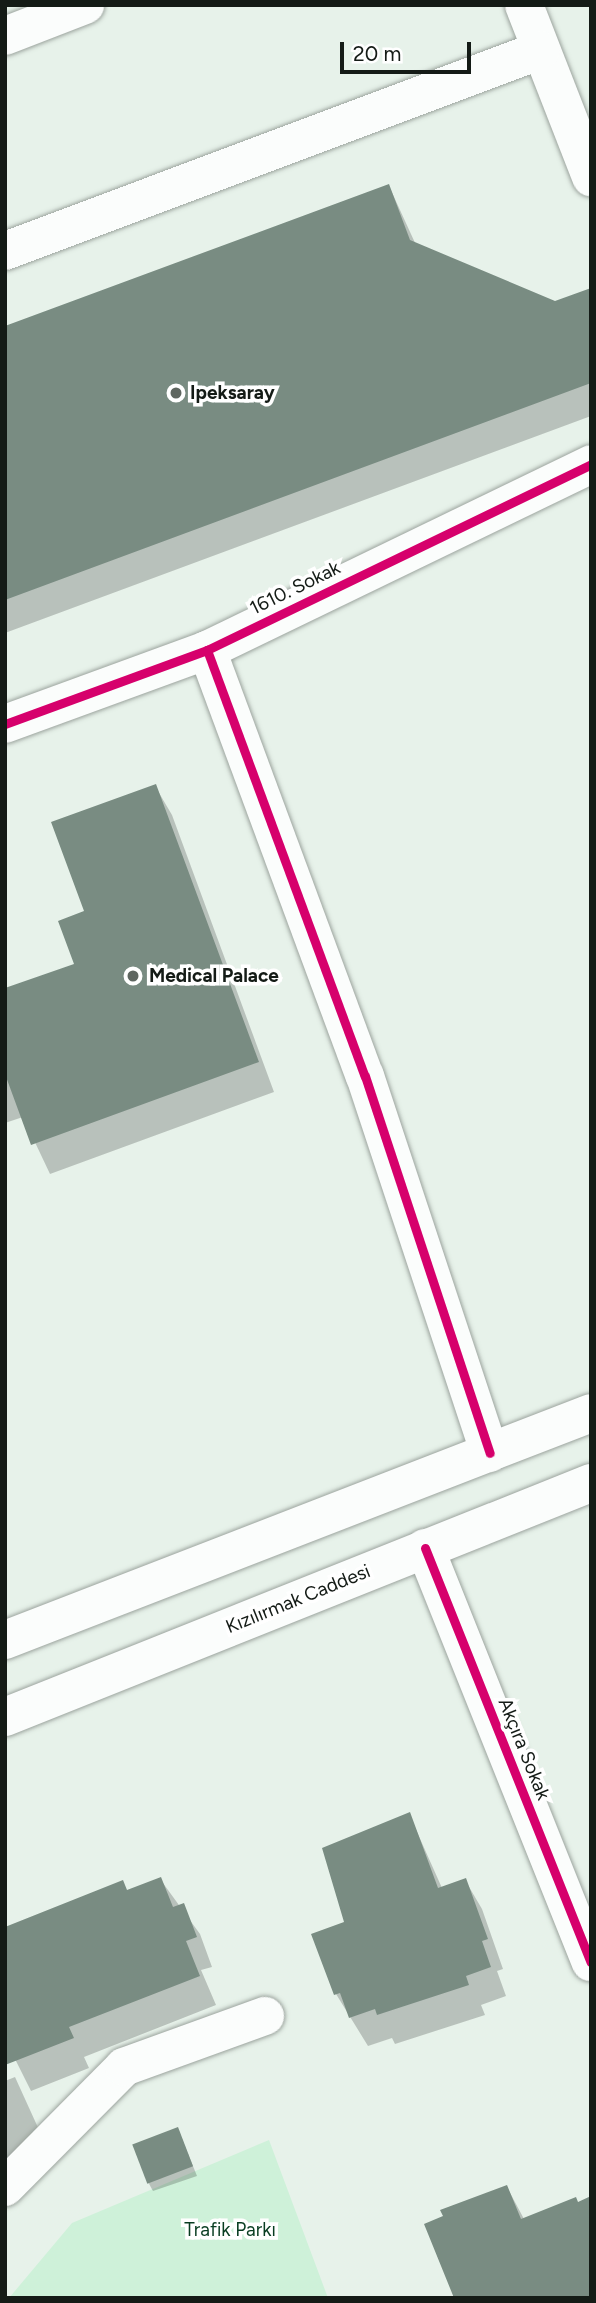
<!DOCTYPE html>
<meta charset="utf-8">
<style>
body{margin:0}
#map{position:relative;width:596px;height:2303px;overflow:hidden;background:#e7f2ea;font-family:Figtree,sans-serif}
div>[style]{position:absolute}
.green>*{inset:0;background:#cef1d9}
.shadow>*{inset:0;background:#0003}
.building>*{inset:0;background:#798c82;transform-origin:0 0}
.roads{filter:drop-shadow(0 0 2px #9ca49e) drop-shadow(0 0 2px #9ca49e)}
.minor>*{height:38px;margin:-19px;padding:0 19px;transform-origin:19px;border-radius:19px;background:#fbfdfc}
.major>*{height:38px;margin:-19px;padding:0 19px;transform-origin:19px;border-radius:19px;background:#fbfdfc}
.highway>*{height:38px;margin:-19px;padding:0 19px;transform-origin:19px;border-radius:19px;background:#fbfdfc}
.cycleway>*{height:9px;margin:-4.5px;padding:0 4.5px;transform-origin:4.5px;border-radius:4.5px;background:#d6006c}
.dots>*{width:19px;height:19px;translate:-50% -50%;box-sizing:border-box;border:4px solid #fff;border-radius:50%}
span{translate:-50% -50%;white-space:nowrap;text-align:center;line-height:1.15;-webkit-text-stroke:7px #fff;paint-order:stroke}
.poi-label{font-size:19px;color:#141b16;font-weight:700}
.left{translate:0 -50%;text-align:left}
.street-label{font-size:19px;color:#141b16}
.park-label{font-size:19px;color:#083d21}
.frame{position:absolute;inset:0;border:7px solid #141b16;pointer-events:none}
.scale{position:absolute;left:340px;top:42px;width:131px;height:32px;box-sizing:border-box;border:4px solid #141b16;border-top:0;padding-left:9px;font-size:21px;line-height:24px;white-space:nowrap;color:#141b16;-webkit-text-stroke:5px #fff;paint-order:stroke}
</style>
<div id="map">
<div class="green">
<div style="clip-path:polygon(269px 2140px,328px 2298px,9px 2298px,72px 2223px)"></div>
</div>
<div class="shadow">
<div style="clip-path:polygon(389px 186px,416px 245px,555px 303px,591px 297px,591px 416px,5px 633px,5px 328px)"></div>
<div style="clip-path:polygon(155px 786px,172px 815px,274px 1092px,50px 1174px,23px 1117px,5px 1123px,5px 990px,76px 965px,86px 912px)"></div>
<div style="clip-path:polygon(409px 1814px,442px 1888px,465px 1880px,482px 1909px,503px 1969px,497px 1971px,506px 1996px,481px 2005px,485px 2015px,395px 2044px,392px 2038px,368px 2046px,336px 1994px,346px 1923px)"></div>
<div style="clip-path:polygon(160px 1879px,200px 1934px,212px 1967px,201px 1970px,216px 2005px,84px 2057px,89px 2068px,31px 2091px,5px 2039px,127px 1892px)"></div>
<div style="clip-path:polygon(15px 2077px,45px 2143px,5px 2172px,5px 2081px)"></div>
<div style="clip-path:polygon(178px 2129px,197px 2176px,153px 2191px,148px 2182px)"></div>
<div style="clip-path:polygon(507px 2187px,524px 2219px,578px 2204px,456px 2298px)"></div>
</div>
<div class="building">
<div style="clip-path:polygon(389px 184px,410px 240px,555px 301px,591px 288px,591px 383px,5px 600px,5px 326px)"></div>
<div style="clip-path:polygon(156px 784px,259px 1062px,31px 1145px,5px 1074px,5px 988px,74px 964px,58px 921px,84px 911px,51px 822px)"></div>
<div style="clip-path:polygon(410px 1812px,438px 1888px,466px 1878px,488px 1939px,482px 1941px,491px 1967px,466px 1976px,469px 1985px,377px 2015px,375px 2009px,349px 2018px,340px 1993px,334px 1995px,311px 1934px,344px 1922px,322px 1848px)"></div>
<div style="clip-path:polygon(161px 1877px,173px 1907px,184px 1903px,197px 1937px,186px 1941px,200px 1976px,69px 2027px,74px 2038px,5px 2065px,5px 1927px,123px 1880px,127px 1890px)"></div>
<div style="left:178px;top:2127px;width:42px;height:49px;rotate:69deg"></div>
<div style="clip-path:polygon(507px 2185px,521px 2219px,576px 2197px,578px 2202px,591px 2196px,591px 2298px,454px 2298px,424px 2224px,443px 2216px,440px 2210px)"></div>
</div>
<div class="roads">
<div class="minor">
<div style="left:524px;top:5px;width:185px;rotate:68.7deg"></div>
<div style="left:5px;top:251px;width:572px;rotate:-20.56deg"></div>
<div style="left:207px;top:650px;width:454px;rotate:69.7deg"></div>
<div style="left:365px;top:1076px;width:397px;rotate:71.7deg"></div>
<div style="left:5px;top:724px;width:215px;rotate:-20.1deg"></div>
<div style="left:207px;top:650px;width:427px;rotate:-25.8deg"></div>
<div style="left:425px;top:1548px;width:446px;rotate:68.2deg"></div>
<div style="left:5px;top:2187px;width:169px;rotate:-45.2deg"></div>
<div style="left:124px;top:2067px;width:150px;rotate:-19.9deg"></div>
</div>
<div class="major">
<div style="left:5px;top:1640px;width:628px;rotate:-21.17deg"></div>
<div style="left:5px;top:1717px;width:631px;rotate:-21.77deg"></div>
</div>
<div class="highway">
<div style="left:5px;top:36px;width:86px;rotate:-21.2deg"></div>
</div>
</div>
<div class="cycleway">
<div style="left:207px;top:650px;width:454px;rotate:69.7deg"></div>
<div style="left:365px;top:1076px;width:397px;rotate:71.7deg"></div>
<div style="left:5px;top:724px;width:215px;rotate:-20.1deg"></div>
<div style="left:207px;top:650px;width:427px;rotate:-25.8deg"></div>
<div style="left:425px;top:1548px;width:446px;rotate:68.2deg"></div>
</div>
<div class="dots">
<div style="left:176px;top:393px;background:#5e6660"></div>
<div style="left:133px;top:976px;background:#5e6660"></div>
</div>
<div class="poi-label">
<span class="left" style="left:190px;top:393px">Ipeksaray</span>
<span class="left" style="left:149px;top:976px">Medical Palace</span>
</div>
<div class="street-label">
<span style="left:295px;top:588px;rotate:-26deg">1610. Sokak</span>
<span style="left:298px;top:1599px;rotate:-22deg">Kızılırmak Caddesi</span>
<span style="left:524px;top:1749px;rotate:68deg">Akçıra Sokak</span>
</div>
<div class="park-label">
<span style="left:230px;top:2230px">Trafik Parkı</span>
</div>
<div class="frame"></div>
<div class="scale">20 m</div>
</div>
